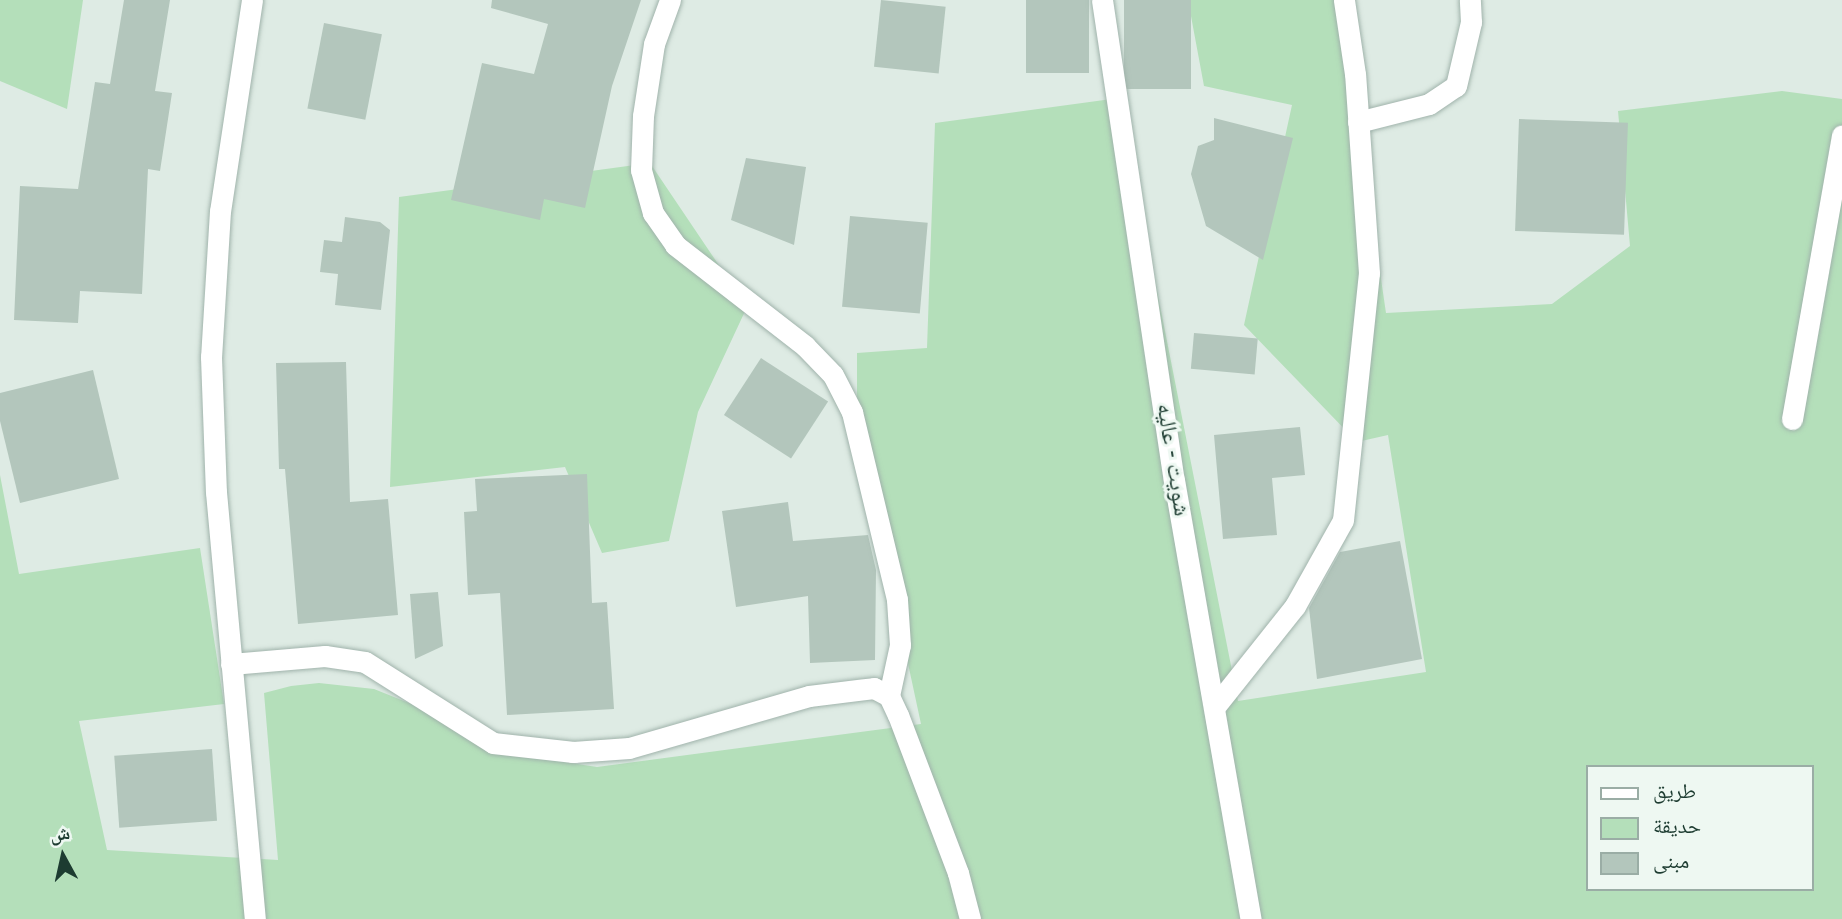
<!DOCTYPE html>
<meta charset="utf-8">
<style>
body{margin:0}
#map{position:relative;width:1842px;height:919px;overflow:hidden;background:#deebe4;font-family:Overpass,"Noto Naskh Arabic",sans-serif}
div>[style]{position:absolute}
.green>*{inset:0;background:#b4dfba}
.building>*{inset:0;background:#b3c6bc;transform-origin:0 0}
.roads{filter:drop-shadow(0 0 2px #a0b3ab) drop-shadow(0 0 2px #a0b3ab)}
.minor>*{height:21px;margin:-10.5px;padding:0 10.5px;transform-origin:10.5px;border-radius:10.5px;background:#fff}
.tertiary>*{height:21px;margin:-10.5px;padding:0 10.5px;transform-origin:10.5px;border-radius:10.5px;background:#fff}
.secondary>*{height:21px;margin:-10.5px;padding:0 10.5px;transform-origin:10.5px;border-radius:10.5px;background:#fff}
span{translate:-50% -50%;white-space:nowrap;text-align:center;line-height:1.15;-webkit-text-stroke:6px #eef8f2;paint-order:stroke}
.street-label{font-size:23px;color:#1d3c31}
.legend{position:absolute;left:1586px;top:765px;width:228px;height:126px;box-sizing:border-box;background:#eef8f2;border:2px solid #9aada5;margin:0;padding:9px 12px;list-style:none;font-size:21px;color:#1d3c31}
.legend li{display:flex;align-items:center;gap:14px;height:35px}
.legend b{width:35px;border:2px solid #9aada5}
.north{position:absolute;left:28px;top:821px;width:70px;height:70px;-webkit-text-stroke:5px #eef8f2;paint-order:stroke;rotate:352deg;font-size:19px;font-weight:700;line-height:28px;text-align:center;color:#1d3c31}
.north::after{content:'';display:block;margin:auto;width:24px;height:32px;background:#1d3c31;clip-path:polygon(50% 0,100% 100%,50% 72%,0 100%)}
</style>
<div id="map">
<div class="green">
<div style="clip-path:polygon(0 0,83px 0,67px 109px,0 81px)"></div>
<div style="clip-path:polygon(evenodd,1188px 0,1340px 0,1386px 313px,1552px 304px,1630px 246px,1618px 111px,1782px 91px,1842px 99px,1842px 919px,0 919px,0 475px,19px 574px,200px 548px,224px 704px,79px 721px,107px 850px,278px 860px,264px 693px,291px 686px,319px 683px,374px 689px,551px 760px,597px 767px,921px 724px,857px 426px,857px 353px,927px 348px,935px 123px,1119px 98px,1238px 701px,1426px 672px,1388px 435px,1357px 442px,1244px 325px,1292px 105px,1204px 86px,1188px 0,1588px 767px,1812px 767px,1812px 889px,1588px 889px,1588px 767px)"></div>
<div style="clip-path:polygon(650px 163px,747px 307px,698px 412px,669px 541px,602px 553px,565px 467px,390px 487px,399px 197px)"></div>
</div>
<div class="building">
<div style="clip-path:polygon(124px 0,170px 0,155px 91px,172px 93px,160px 171px,148px 169px,142px 294px,80px 291px,78px 323px,14px 320px,20px 186px,78px 189px,95px 82px,110px 84px)"></div>
<div style="clip-path:polygon(492px 0,641px 0,612px 86px,585px 208px,544px 199px,540px 220px,451px 200px,482px 63px,534px 74px,548px 24px,491px 8px)"></div>
<div style="left:881px;top:0;width:65px;height:67px;rotate:6deg"></div>
<div style="left:1026px;top:0;width:63px;height:73px"></div>
<div style="left:1124px;top:0;width:67px;height:89px"></div>
<div style="left:324px;top:23px;width:59px;height:87px;rotate:11deg"></div>
<div style="clip-path:polygon(1214px 118px,1293px 138px,1263px 260px,1206px 226px,1191px 174px,1198px 146px,1214px 140px)"></div>
<div style="left:1519px;top:119px;width:109px;height:112px;rotate:2deg"></div>
<div style="clip-path:polygon(746px 158px,806px 167px,794px 245px,731px 220px)"></div>
<div style="left:850px;top:216px;width:78px;height:91px;rotate:5deg"></div>
<div style="clip-path:polygon(345px 217px,380px 222px,390px 230px,381px 310px,335px 305px,338px 274px,320px 272px,324px 240px,342px 242px)"></div>
<div style="left:1194px;top:333px;width:64px;height:36px;rotate:5deg"></div>
<div style="left:761px;top:358px;width:80px;height:68px;rotate:33deg"></div>
<div style="clip-path:polygon(346px 362px,350px 502px,388px 499px,398px 615px,298px 624px,285px 469px,279px 469px,276px 363px)"></div>
<div style="clip-path:polygon(93px 370px,119px 479px,20px 503px,0 421px,0 393px)"></div>
<div style="clip-path:polygon(1300px 427px,1305px 475px,1272px 478px,1277px 535px,1223px 539px,1214px 435px)"></div>
<div style="clip-path:polygon(587px 474px,592px 603px,607px 602px,614px 709px,507px 715px,500px 593px,468px 595px,464px 512px,477px 511px,475px 479px)"></div>
<div style="clip-path:polygon(788px 502px,793px 541px,868px 535px,876px 570px,875px 660px,810px 663px,808px 596px,736px 607px,722px 511px)"></div>
<div style="clip-path:polygon(1400px 541px,1422px 659px,1317px 679px,1309px 608px,1340px 552px)"></div>
<div style="clip-path:polygon(438px 592px,443px 646px,415px 659px,410px 594px)"></div>
<div style="left:212px;top:749px;width:72px;height:98px;rotate:86deg"></div>
</div>
<div class="roads">
<div class="minor">
<div style="left:670px;top:0;width:47px;rotate:110deg"></div>
<div style="left:654px;top:44px;width:73px;rotate:98.7deg"></div>
<div style="left:643px;top:116px;width:54px;rotate:92.1deg"></div>
<div style="left:641px;top:170px;width:45px;rotate:74.4deg"></div>
<div style="left:653px;top:213px;width:39px;rotate:55deg"></div>
<div style="left:675px;top:245px;width:165px;rotate:37.8deg"></div>
<div style="left:805px;top:346px;width:40px;rotate:46deg"></div>
<div style="left:833px;top:375px;width:42px;rotate:62.8deg"></div>
<div style="left:852px;top:412px;width:193px;rotate:76.5deg"></div>
<div style="left:897px;top:600px;width:45px;rotate:86.2deg"></div>
<div style="left:900px;top:645px;width:52px;rotate:102.2deg"></div>
<div style="left:1358px;top:122px;width:73px;rotate:-14.2deg"></div>
<div style="left:1429px;top:104px;width:32px;rotate:-34deg"></div>
<div style="left:1456px;top:86px;width:66px;rotate:-76.8deg"></div>
<div style="left:1471px;top:22px;width:22px;rotate:-93deg"></div>
<div style="left:1792px;top:419px;width:288px;rotate:-80deg"></div>
<div style="left:231px;top:664px;width:94px;rotate:-4.9deg"></div>
<div style="left:325px;top:656px;width:40px;rotate:8.5deg"></div>
<div style="left:365px;top:662px;width:151px;rotate:32.3deg"></div>
<div style="left:493px;top:743px;width:81px;rotate:6.4deg"></div>
<div style="left:573px;top:752px;width:56px;rotate:-4.1deg"></div>
<div style="left:629px;top:748px;width:187px;rotate:-16.1deg"></div>
<div style="left:809px;top:696px;width:65px;rotate:-7deg"></div>
<div style="left:874px;top:688px;width:17px;rotate:28deg"></div>
<div style="left:889px;top:696px;width:21px;rotate:65deg"></div>
<div style="left:898px;top:715px;width:169px;rotate:69.2deg"></div>
<div style="left:958px;top:873px;width:48px;rotate:75.4deg"></div>
<div style="left:1217px;top:704px;width:125px;rotate:-51.5deg"></div>
<div style="left:1295px;top:606px;width:98px;rotate:-60.8deg"></div>
<div style="left:1343px;top:520px;width:248px;rotate:-84deg"></div>
<div style="left:1369px;top:273px;width:199px;rotate:-94deg"></div>
<div style="left:1355px;top:74px;width:75px;rotate:-98.5deg"></div>
</div>
<div class="tertiary">
<div style="left:1102px;top:0;width:485px;rotate:81.5deg"></div>
<div style="left:1174px;top:480px;width:446px;rotate:80.1deg"></div>
</div>
<div class="secondary">
<div style="left:252px;top:0;width:213px;rotate:98.6deg"></div>
<div style="left:220px;top:211px;width:146px;rotate:93.5deg"></div>
<div style="left:211px;top:357px;width:135px;rotate:87.9deg"></div>
<div style="left:216px;top:492px;width:429px;rotate:84.8deg"></div>
</div>
</div>
<div class="street-label">
<span style="left:1171px;top:460px;rotate:81deg">شويت - عاليه</span>
</div>
<ul class="legend">
<li><b style="height:9px;background:#fff"></b>طريق</li>
<li><b style="height:19px;background:#b4dfba"></b>حديقة</li>
<li><b style="height:19px;background:#b3c6bc"></b>مبنى</li>
</ul>
<div class="north">ش</div>
</div>
